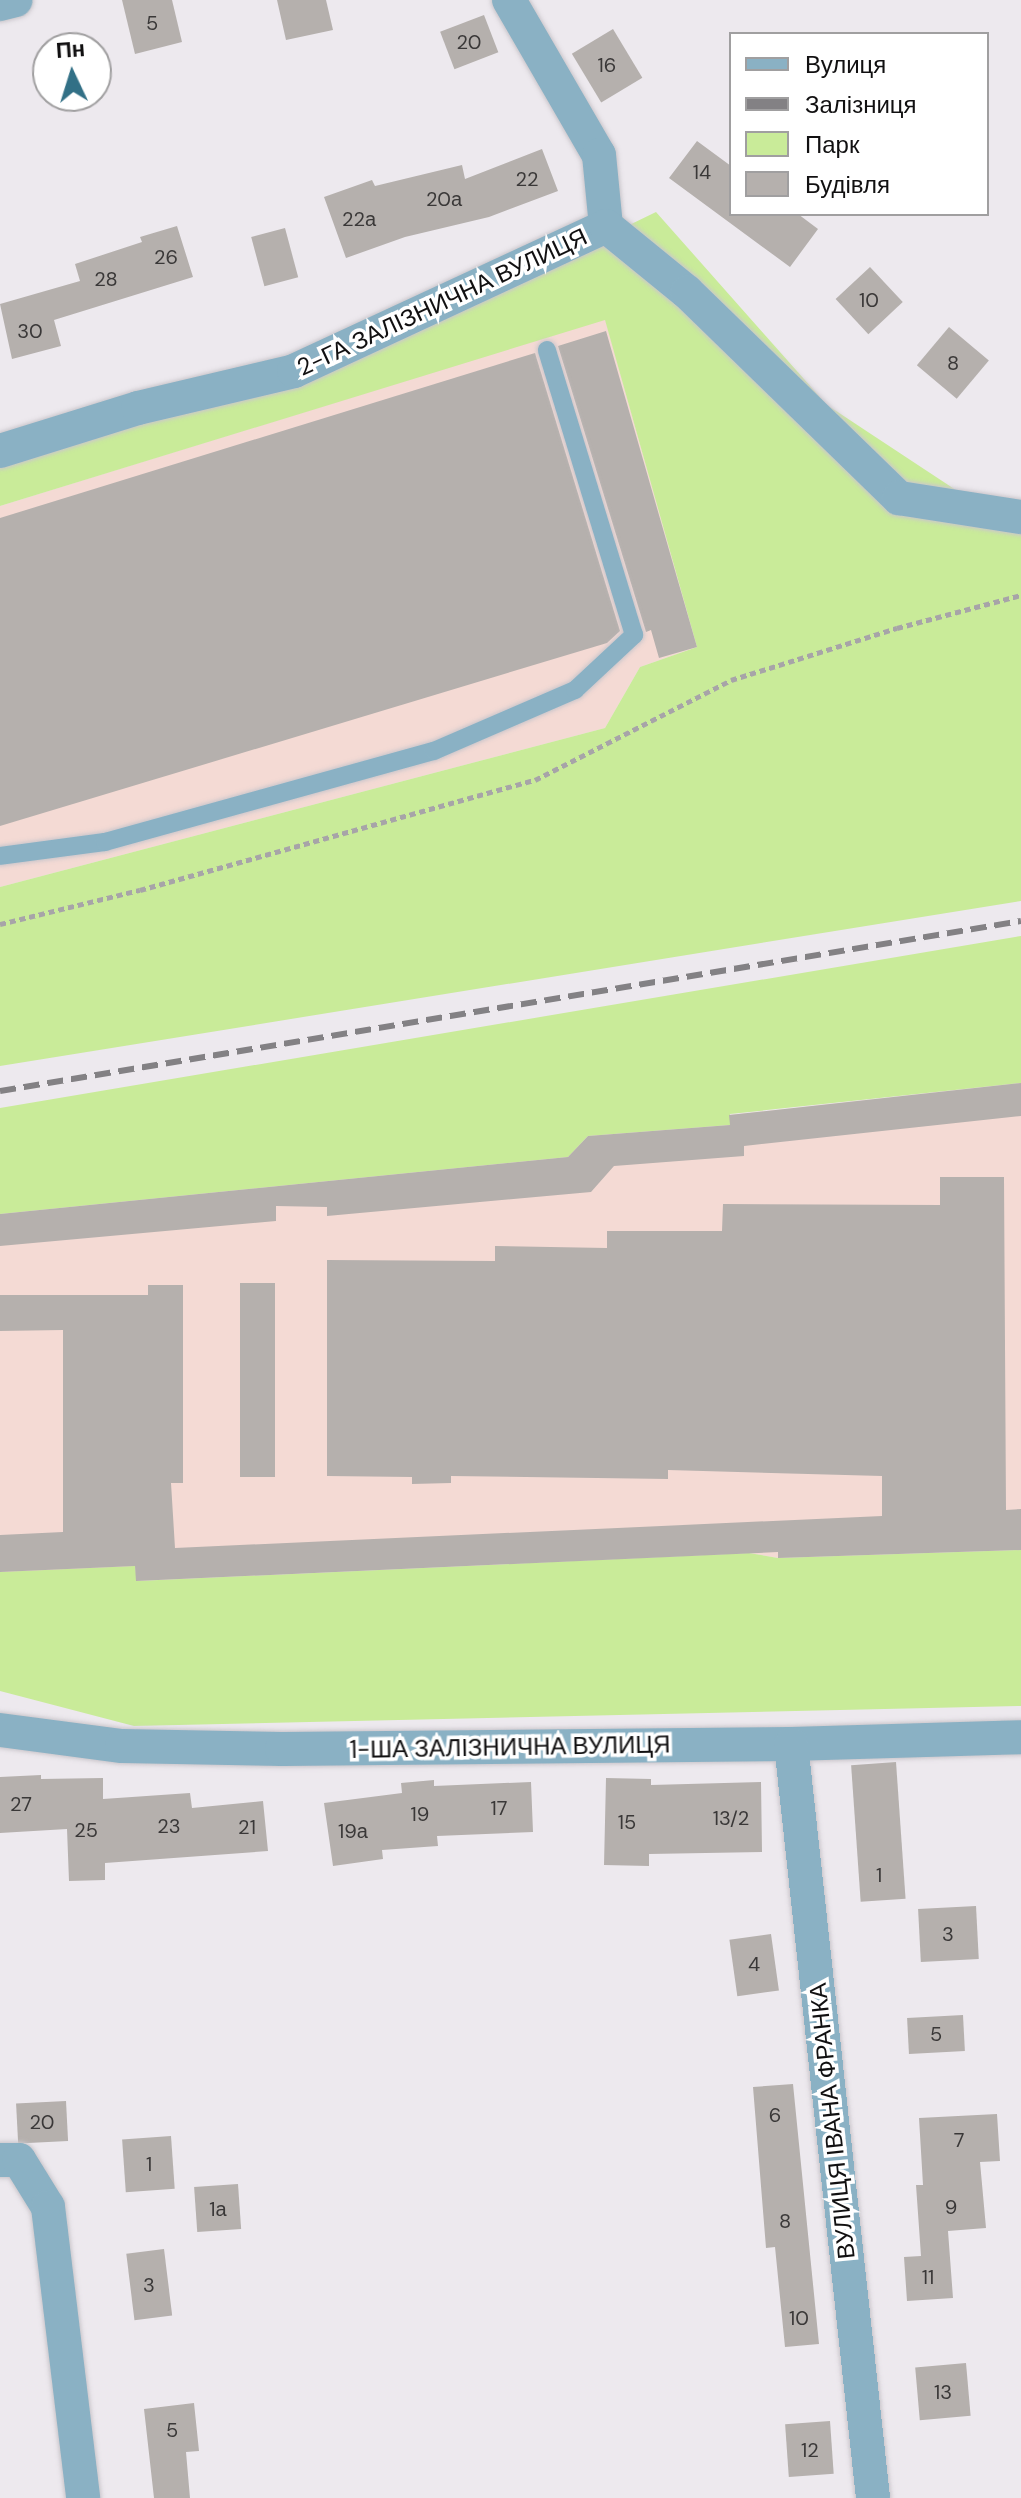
<!DOCTYPE html>
<meta charset="utf-8">
<style>
body{margin:0}
#map{position:relative;width:1021px;height:2498px;overflow:hidden;background:#ede9ee;font-family:"DM Sans",sans-serif}
div>[style]{position:absolute}
.industrial>*{inset:0;background:#f4dad4}
.green>*{inset:0;background:#c9eb99}
.building>*{inset:0;background:#b5b0ad;transform-origin:0 0}
.path>*{height:5px;margin-top:-2.5px;transform-origin:0;background:repeating-linear-gradient(90deg,#a7a4a8 0 6px,transparent 0 10px)}
.roads{filter:drop-shadow(0 0 2px #cac6cb) drop-shadow(0 0 2px #cac6cb)}
.lane>*{height:18px;margin:-9px;padding:0 9px;transform-origin:9px;border-radius:9px;background:#8ab1c4}
.street>*{height:34px;margin:-17px;padding:0 17px;transform-origin:17px;border-radius:17px;background:#8ab1c4}
.rail>*{height:6px;margin-top:-3px;transform-origin:0;background:repeating-linear-gradient(90deg,#838184 0 16px,transparent 0 24px)}
span{translate:-50% -50%;white-space:nowrap;text-align:center;line-height:1.15;-webkit-text-stroke:7px #fff;paint-order:stroke}
.number-label{font-size:20px;color:#3a3838}
.number-label span{-webkit-text-stroke-width:0}
.street-label{font-size:24px;color:#111011}
.legend{position:absolute;left:729px;top:32px;width:260px;height:184px;box-sizing:border-box;background:#fff;border:2px solid #a09fa0;margin:0;padding:10px 14px;list-style:none;font-size:24px;color:#111011}
.legend li{display:flex;align-items:center;gap:16px;height:40px}
.legend b{width:40px;border:2px solid #a09fa0}
.north{position:absolute;left:32px;top:32px;width:80px;height:80px;box-sizing:border-box;background:#fff;border:2px solid #a09fa0;border-radius:50%;rotate:356deg;font-size:22px;font-weight:700;line-height:32px;text-align:center;color:#111011}
.north::after{content:'';display:block;margin:auto;width:28px;height:36px;background:#327086;clip-path:polygon(50% 0,100% 100%,50% 72%,0 100%)}
</style>
<div id="map">
<div class="industrial">
<div style="clip-path:polygon(605px 319px,697px 647px,640px 667px,605px 728px,0 887px,0 506px)"></div>
<div style="clip-path:polygon(1021px 1083px,1021px 1550px,778px 1558px,749px 1553px,136px 1581px,0 1572px,0 1214px,568px 1157px,588px 1136px,729px 1125px,729px 1115px)"></div>
</div>
<div class="green">
<div style="clip-path:polygon(656px 212px,827px 405px,974px 502px,1021px 508px,1021px 901px,0 1066px,0 887px,605px 728px,640px 667px,697px 647px,605px 320px,0 506px,0 465px,139px 419px,296px 387px)"></div>
<div style="clip-path:polygon(1021px 936px,1021px 1083px,730px 1114px,730px 1125px,588px 1136px,568px 1157px,0 1214px,0 1108px)"></div>
<div style="clip-path:polygon(1021px 1550px,1021px 1706px,134px 1726px,0 1691px,0 1572px,135px 1566px,137px 1581px,749px 1553px,778px 1558px)"></div>
</div>
<div class="building">
<div style="clip-path:polygon(122px 0,172px 0,182px 42px,135px 54px)"></div>
<div style="clip-path:polygon(277px 0,326px 0,333px 30px,286px 40px)"></div>
<div style="left:484px;top:15px;width:40px;height:47px;rotate:69deg"></div>
<div style="left:613px;top:29px;width:57px;height:48px;rotate:59deg"></div>
<div style="clip-path:polygon(697px 141px,731px 166px,731px 214px,798px 214px,818px 229px,790px 267px,669px 178px)"></div>
<div style="clip-path:polygon(542px 149px,558px 191px,489px 217px,405px 237px,346px 258px,324px 197px,372px 180px,375px 186px,462px 165px,465px 179px)"></div>
<div style="clip-path:polygon(177px 226px,193px 277px,54px 320px,61px 346px,12px 359px,0 304px,80px 281px,75px 264px,142px 242px,140px 237px)"></div>
<div style="left:285px;top:228px;width:51px;height:35px;rotate:75deg"></div>
<div style="left:870px;top:267px;width:48px;height:47px;rotate:47deg"></div>
<div style="left:949px;top:327px;width:52px;height:50px;rotate:40deg"></div>
<div style="clip-path:polygon(606px 331px,697px 647px,659px 658px,651px 630px,646px 632px,558px 346px)"></div>
<div style="clip-path:polygon(535px 353px,620px 631px,607px 643px,0 826px,0 518px)"></div>
<div style="clip-path:polygon(1021px 1083px,1021px 1116px,744px 1146px,744px 1156px,614px 1166px,591px 1192px,327px 1216px,327px 1207px,276px 1206px,276px 1221px,0 1246px,0 1214px,568px 1157px,588px 1136px,730px 1125px,729px 1115px)"></div>
<div style="clip-path:polygon(940px 1177px,1004px 1177px,1006px 1510px,1021px 1509px,1021px 1550px,778px 1558px,778px 1552px,136px 1581px,135px 1566px,0 1572px,0 1535px,63px 1532px,63px 1330px,0 1331px,0 1295px,148px 1295px,148px 1285px,183px 1285px,183px 1483px,171px 1483px,175px 1548px,882px 1516px,882px 1476px,668px 1470px,668px 1479px,451px 1476px,451px 1483px,412px 1484px,412px 1477px,327px 1476px,327px 1260px,495px 1261px,495px 1246px,607px 1248px,607px 1231px,722px 1231px,723px 1204px,940px 1205px)"></div>
<div style="left:240px;top:1283px;width:35px;height:194px"></div>
<div style="left:896px;top:1762px;width:137px;height:45px;rotate:86deg"></div>
<div style="clip-path:polygon(41px 1775px,41px 1779px,103px 1778px,103px 1799px,190px 1793px,192px 1808px,263px 1801px,268px 1851px,105px 1863px,105px 1880px,69px 1881px,67px 1829px,0 1833px,0 1777px)"></div>
<div style="clip-path:polygon(606px 1778px,651px 1779px,651px 1785px,761px 1782px,762px 1852px,649px 1854px,649px 1866px,604px 1865px)"></div>
<div style="clip-path:polygon(434px 1780px,434px 1786px,531px 1782px,533px 1832px,437px 1836px,438px 1846px,382px 1850px,383px 1859px,333px 1866px,324px 1803px,402px 1793px,401px 1783px)"></div>
<div style="left:976px;top:1906px;width:53px;height:58px;rotate:87deg"></div>
<div style="left:771px;top:1934px;width:57px;height:42px;rotate:82deg"></div>
<div style="left:963px;top:2015px;width:36px;height:56px;rotate:87deg"></div>
<div style="clip-path:polygon(793px 2084px,819px 2344px,785px 2347px,775px 2247px,766px 2248px,753px 2087px)"></div>
<div style="left:66px;top:2101px;width:40px;height:50px;rotate:87deg"></div>
<div style="clip-path:polygon(997px 2114px,1000px 2161px,980px 2162px,986px 2228px,948px 2231px,953px 2298px,907px 2301px,904px 2257px,921px 2256px,916px 2185px,923px 2185px,919px 2118px)"></div>
<div style="left:171px;top:2136px;width:53px;height:49px;rotate:86deg"></div>
<div style="left:238px;top:2184px;width:45px;height:44px;rotate:86deg"></div>
<div style="left:164px;top:2249px;width:67px;height:38px;rotate:83deg"></div>
<div style="left:966px;top:2363px;width:53px;height:51px;rotate:85deg"></div>
<div style="clip-path:polygon(194px 2403px,199px 2451px,186px 2452px,190px 2498px,154px 2498px,144px 2409px)"></div>
<div style="left:830px;top:2421px;width:53px;height:45px;rotate:86deg"></div>
</div>
<div class="path">
<div style="left:0;top:924px;width:144px;rotate:-13.7deg"></div>
<div style="left:140px;top:890px;width:410px;rotate:-15.6deg"></div>
<div style="left:535px;top:780px;width:220px;rotate:-27deg"></div>
<div style="left:731px;top:680px;width:174px;rotate:-17.4deg"></div>
<div style="left:897px;top:628px;width:128px;rotate:-14.9deg"></div>
</div>
<div class="roads">
<div class="lane">
<div style="left:0;top:856px;width:106px;rotate:-7.6deg"></div>
<div style="left:105px;top:842px;width:341px;rotate:-15.5deg"></div>
<div style="left:434px;top:751px;width:154px;rotate:-23.4deg"></div>
<div style="left:575px;top:690px;width:81px;rotate:-43deg"></div>
<div style="left:634px;top:635px;width:298px;rotate:-107deg"></div>
</div>
<div class="street">
<div style="left:509px;top:0;width:179px;rotate:59.9deg"></div>
<div style="left:599px;top:155px;width:71px;rotate:84.4deg"></div>
<div style="left:0;top:4px;width:16px;rotate:-14deg"></div>
<div style="left:0;top:451px;width:145px;rotate:-17.3deg"></div>
<div style="left:138px;top:408px;width:160px;rotate:-13.3deg"></div>
<div style="left:294px;top:371px;width:344px;rotate:-24.9deg"></div>
<div style="left:606px;top:226px;width:104px;rotate:39.2deg"></div>
<div style="left:687px;top:292px;width:296px;rotate:44.2deg"></div>
<div style="left:899px;top:498px;width:123px;rotate:8.9deg"></div>
<div style="left:0;top:1730px;width:123px;rotate:7.5deg"></div>
<div style="left:122px;top:1746px;width:160px;rotate:1.1deg"></div>
<div style="left:282px;top:1749px;width:509px;rotate:-0.56deg"></div>
<div style="left:791px;top:1744px;width:230px;rotate:-1.7deg"></div>
<div style="left:791px;top:1744px;width:758px;rotate:83.79deg"></div>
<div style="left:0;top:2160px;width:19px"></div>
<div style="left:19px;top:2160px;width:55px;rotate:58.3deg"></div>
<div style="left:48px;top:2207px;width:293px;rotate:83.1deg"></div>
</div>
</div>
<div class="rail">
<div style="left:0;top:1091px;width:1035px;rotate:-9.45deg"></div>
</div>
<div class="number-label">
<span style="left:152px;top:23px">5</span>
<span style="left:469px;top:42px">20</span>
<span style="left:607px;top:65px">16</span>
<span style="left:702px;top:172px">14</span>
<span style="left:527px;top:179px">22</span>
<span style="left:444px;top:199px">20а</span>
<span style="left:359px;top:219px">22а</span>
<span style="left:166px;top:257px">26</span>
<span style="left:106px;top:279px">28</span>
<span style="left:869px;top:300px">10</span>
<span style="left:30px;top:331px">30</span>
<span style="left:953px;top:363px">8</span>
<span style="left:21px;top:1804px">27</span>
<span style="left:499px;top:1808px">17</span>
<span style="left:420px;top:1814px">19</span>
<span style="left:731px;top:1818px">13/2</span>
<span style="left:627px;top:1822px">15</span>
<span style="left:169px;top:1826px">23</span>
<span style="left:247px;top:1827px">21</span>
<span style="left:86px;top:1830px">25</span>
<span style="left:353px;top:1831px">19а</span>
<span style="left:879px;top:1875px">1</span>
<span style="left:948px;top:1934px">3</span>
<span style="left:754px;top:1964px">4</span>
<span style="left:936px;top:2034px">5</span>
<span style="left:775px;top:2115px">6</span>
<span style="left:42px;top:2122px">20</span>
<span style="left:959px;top:2140px">7</span>
<span style="left:149px;top:2164px">1</span>
<span style="left:951px;top:2207px">9</span>
<span style="left:218px;top:2209px">1а</span>
<span style="left:785px;top:2221px">8</span>
<span style="left:928px;top:2277px">11</span>
<span style="left:149px;top:2285px">3</span>
<span style="left:799px;top:2318px">10</span>
<span style="left:943px;top:2392px">13</span>
<span style="left:172px;top:2430px">5</span>
<span style="left:810px;top:2450px">12</span>
</div>
<div class="street-label">
<span style="left:442px;top:302px;rotate:-25deg">2-ГА ЗАЛІЗНИЧНА ВУЛИЦЯ</span>
<span style="left:510px;top:1747px;rotate:-1deg">1-ША ЗАЛІЗНИЧНА ВУЛИЦЯ</span>
<span style="left:832px;top:2121px;rotate:-96deg">ВУЛИЦЯ ІВАНА ФРАНКА</span>
</div>
<ul class="legend">
<li><b style="height:10px;background:#8ab1c4"></b>Вулиця</li>
<li><b style="height:10px;background:#838184"></b>Залізниця</li>
<li><b style="height:22px;background:#c9eb99"></b>Парк</li>
<li><b style="height:22px;background:#b5b0ad"></b>Будівля</li>
</ul>
<div class="north">Пн</div>
</div>
